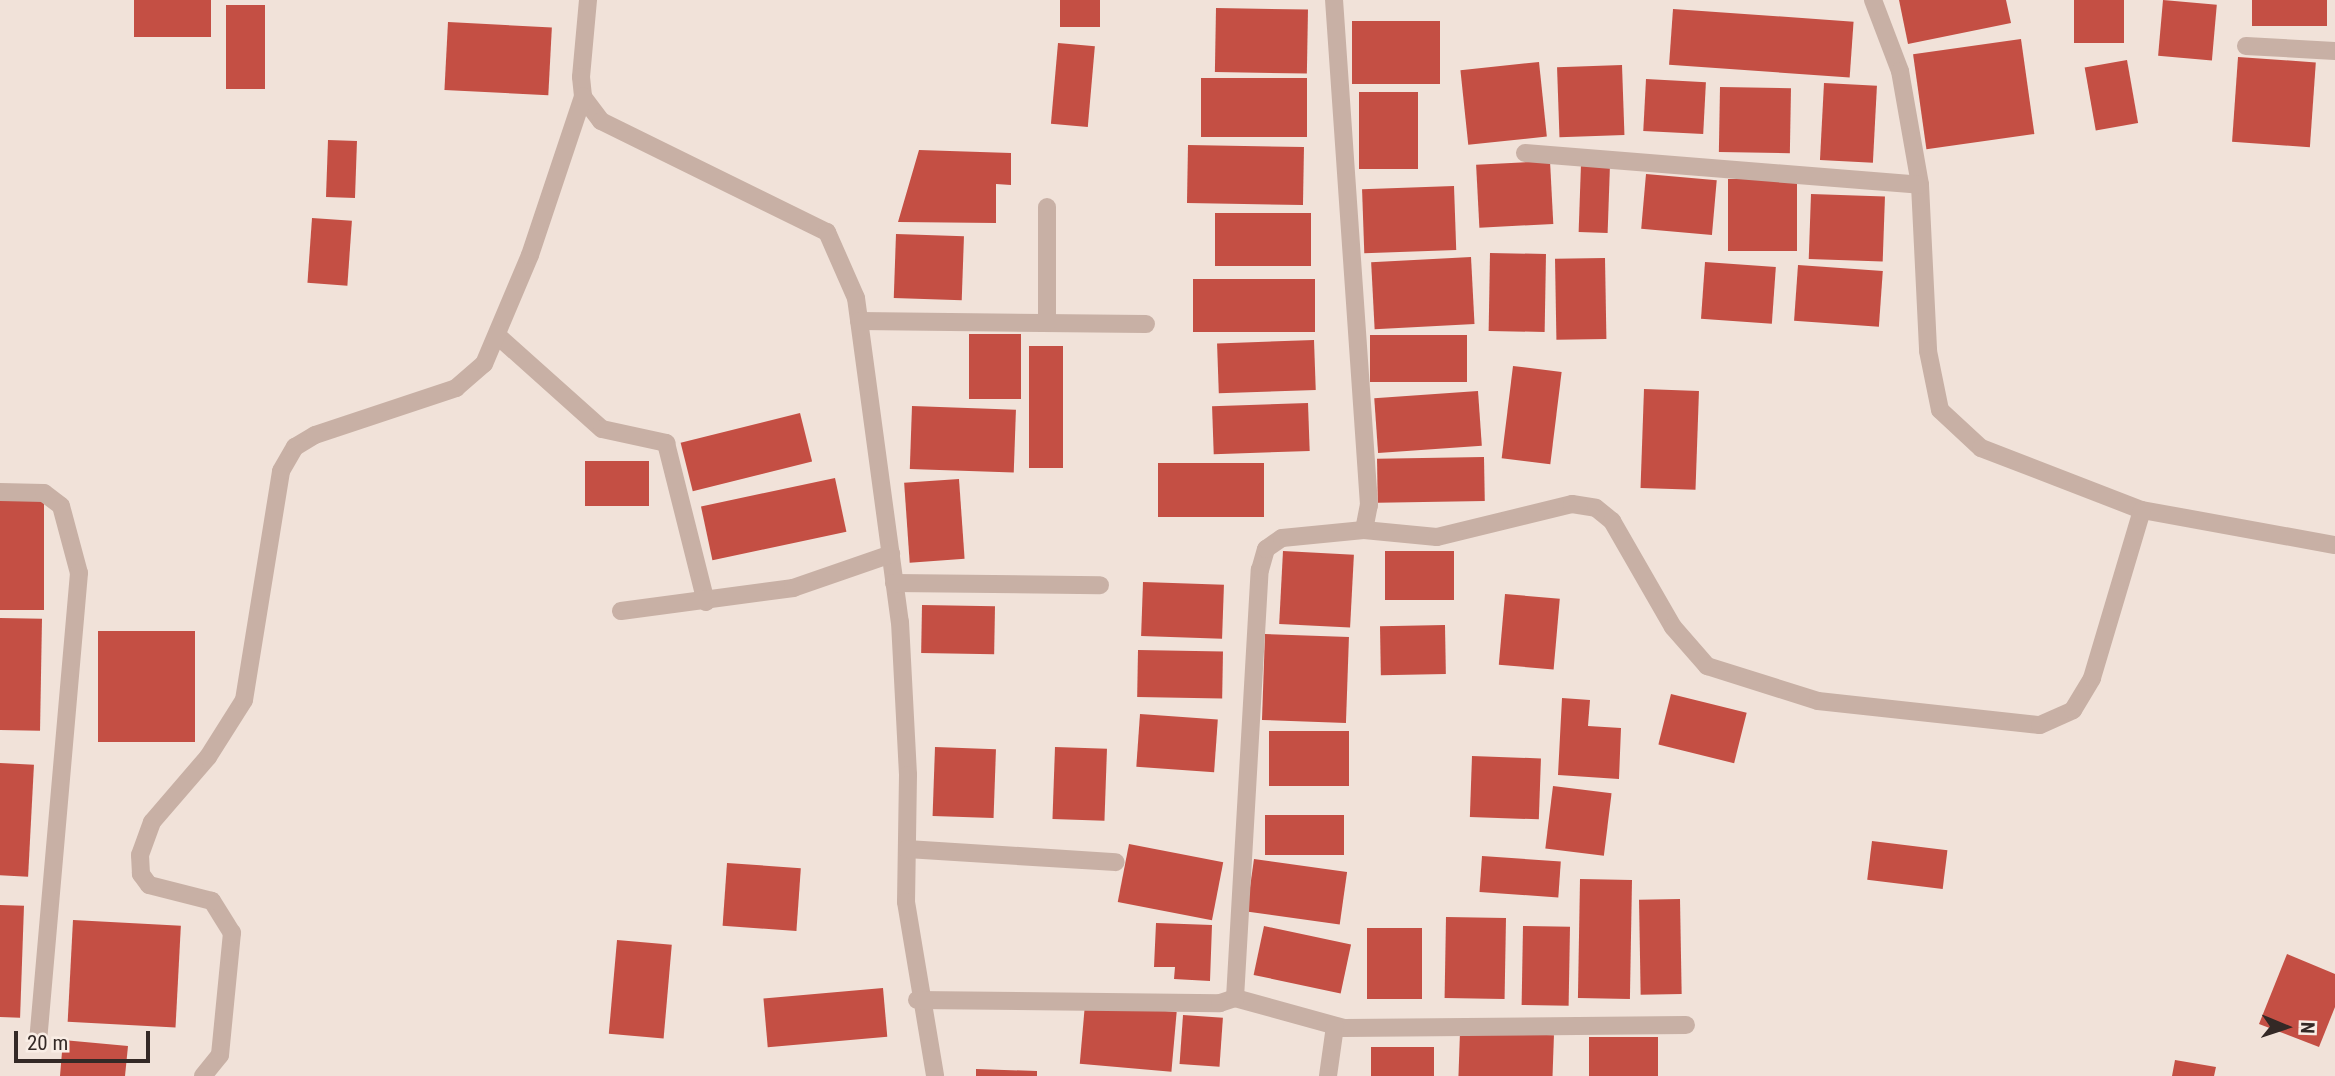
<!DOCTYPE html>
<style>
body{margin:0}
#map{position:relative;width:2335px;height:1076px;overflow:hidden;background:#f1e2d9;font-family:"Roboto Condensed",sans-serif}
div>[style]{position:absolute}
.building>*{inset:0;background:#c44f44;transform-origin:0 0}
.minor>*{height:18px;margin:-9px;padding:0 9px;transform-origin:9px;border-radius:9px;background:#c8b0a5}
span{translate:-50% -50%;white-space:nowrap;text-align:center;line-height:1.15;-webkit-text-stroke:7px #f9ede5;paint-order:stroke}
.north{position:absolute;left:2251px;top:992px;width:70px;height:70px;-webkit-text-stroke:5px #f9ede5;paint-order:stroke;rotate:92deg;font-size:19px;font-weight:700;line-height:28px;text-align:center;color:#342926}
.north::after{content:'';display:block;margin:auto;width:24px;height:32px;background:#342926;clip-path:polygon(50% 0,100% 100%,50% 72%,0 100%)}
.scale{position:absolute;left:14px;top:1031px;width:136px;height:32px;box-sizing:border-box;border:4px solid #342926;border-top:0;padding-left:9px;font-size:21px;line-height:24px;white-space:nowrap;color:#342926;-webkit-text-stroke:5px #f9ede5;paint-order:stroke}
</style>
<div id="map">
<div class="building">
<div style="left:134px;top:0;width:77px;height:37px"></div>
<div style="left:1060px;top:0;width:40px;height:27px"></div>
<div style="clip-path:polygon(1899px 0,2006px 0,2011px 23px,1908px 44px)"></div>
<div style="left:2074px;top:0;width:50px;height:43px"></div>
<div style="left:2163px;top:0;width:54px;height:56px;rotate:5deg"></div>
<div style="left:2252px;top:0;width:75px;height:26px"></div>
<div style="left:226px;top:5px;width:39px;height:84px"></div>
<div style="left:1216px;top:8px;width:92px;height:64px;rotate:1deg"></div>
<div style="left:1673px;top:9px;width:181px;height:56px;rotate:4deg"></div>
<div style="left:1440px;top:21px;width:63px;height:88px;rotate:90deg"></div>
<div style="left:448px;top:22px;width:104px;height:68px;rotate:3deg"></div>
<div style="left:2021px;top:39px;width:96px;height:109px;rotate:82deg"></div>
<div style="left:1058px;top:43px;width:37px;height:81px;rotate:5deg"></div>
<div style="left:2238px;top:57px;width:78px;height:85px;rotate:4deg"></div>
<div style="left:2127px;top:60px;width:64px;height:43px;rotate:80deg"></div>
<div style="left:1539px;top:62px;width:75px;height:79px;rotate:84deg"></div>
<div style="left:1622px;top:65px;width:70px;height:65px;rotate:88deg"></div>
<div style="left:1307px;top:78px;width:59px;height:106px;rotate:90deg"></div>
<div style="left:1646px;top:79px;width:60px;height:52px;rotate:3deg"></div>
<div style="left:1824px;top:83px;width:53px;height:77px;rotate:3deg"></div>
<div style="left:1720px;top:87px;width:71px;height:65px;rotate:1deg"></div>
<div style="left:1359px;top:92px;width:59px;height:77px"></div>
<div style="left:328px;top:140px;width:29px;height:57px;rotate:2deg"></div>
<div style="left:1188px;top:145px;width:116px;height:58px;rotate:1deg"></div>
<div style="clip-path:polygon(919px 150px,1011px 153px,1011px 185px,996px 184px,996px 223px,898px 222px)"></div>
<div style="left:1550px;top:161px;width:63px;height:74px;rotate:87deg"></div>
<div style="left:1581px;top:164px;width:29px;height:68px;rotate:2deg"></div>
<div style="left:1646px;top:174px;width:71px;height:55px;rotate:5deg"></div>
<div style="left:1728px;top:179px;width:69px;height:72px"></div>
<div style="left:1454px;top:186px;width:64px;height:92px;rotate:88deg"></div>
<div style="left:1811px;top:194px;width:74px;height:65px;rotate:2deg"></div>
<div style="left:1215px;top:213px;width:96px;height:53px"></div>
<div style="left:312px;top:218px;width:40px;height:65px;rotate:4deg"></div>
<div style="left:896px;top:234px;width:68px;height:64px;rotate:2deg"></div>
<div style="left:1490px;top:253px;width:56px;height:78px;rotate:1deg"></div>
<div style="left:1471px;top:257px;width:67px;height:100px;rotate:87deg"></div>
<div style="left:1605px;top:258px;width:81px;height:50px;rotate:89deg"></div>
<div style="left:1705px;top:262px;width:71px;height:57px;rotate:4deg"></div>
<div style="left:1798px;top:265px;width:85px;height:56px;rotate:4deg"></div>
<div style="left:1315px;top:279px;width:53px;height:122px;rotate:90deg"></div>
<div style="left:969px;top:334px;width:52px;height:65px"></div>
<div style="left:1370px;top:335px;width:97px;height:47px"></div>
<div style="left:1314px;top:340px;width:50px;height:97px;rotate:88deg"></div>
<div style="left:1063px;top:346px;width:122px;height:34px;rotate:90deg"></div>
<div style="left:1513px;top:366px;width:49px;height:93px;rotate:7deg"></div>
<div style="left:1644px;top:389px;width:55px;height:99px;rotate:2deg"></div>
<div style="left:1478px;top:391px;width:55px;height:104px;rotate:86deg"></div>
<div style="left:1308px;top:403px;width:48px;height:96px;rotate:88deg"></div>
<div style="left:912px;top:406px;width:104px;height:63px;rotate:2deg"></div>
<div style="left:800px;top:413px;width:50px;height:123px;rotate:76deg"></div>
<div style="left:1484px;top:457px;width:44px;height:107px;rotate:89deg"></div>
<div style="left:585px;top:461px;width:64px;height:45px"></div>
<div style="left:1264px;top:463px;width:54px;height:106px;rotate:90deg"></div>
<div style="left:835px;top:478px;width:55px;height:137px;rotate:78deg"></div>
<div style="left:959px;top:479px;width:80px;height:55px;rotate:86deg"></div>
<div style="left:0;top:499px;width:44px;height:111px"></div>
<div style="left:1283px;top:551px;width:71px;height:73px;rotate:3deg"></div>
<div style="left:1385px;top:551px;width:69px;height:49px"></div>
<div style="left:1143px;top:582px;width:81px;height:54px;rotate:2deg"></div>
<div style="left:1505px;top:594px;width:55px;height:71px;rotate:5deg"></div>
<div style="left:922px;top:605px;width:73px;height:48px;rotate:1deg"></div>
<div style="left:0;top:618px;width:42px;height:112px;rotate:1deg"></div>
<div style="left:1445px;top:625px;width:49px;height:65px;rotate:89deg"></div>
<div style="left:98px;top:631px;width:97px;height:111px"></div>
<div style="left:1265px;top:634px;width:84px;height:86px;rotate:2deg"></div>
<div style="left:1138px;top:650px;width:85px;height:47px;rotate:1deg"></div>
<div style="left:1671px;top:694px;width:78px;height:52px;rotate:14deg"></div>
<div style="clip-path:polygon(1562px 698px,1590px 700px,1588px 726px,1621px 728px,1619px 779px,1558px 775px)"></div>
<div style="left:1140px;top:714px;width:78px;height:53px;rotate:4deg"></div>
<div style="left:1269px;top:731px;width:80px;height:55px"></div>
<div style="left:935px;top:747px;width:61px;height:69px;rotate:2deg"></div>
<div style="left:1055px;top:747px;width:52px;height:72px;rotate:2deg"></div>
<div style="left:1472px;top:756px;width:69px;height:61px;rotate:2deg"></div>
<div style="left:0;top:763px;width:34px;height:112px;rotate:3deg"></div>
<div style="left:1553px;top:786px;width:59px;height:63px;rotate:7deg"></div>
<div style="left:1265px;top:815px;width:79px;height:40px"></div>
<div style="left:1872px;top:841px;width:76px;height:39px;rotate:7deg"></div>
<div style="left:1129px;top:844px;width:96px;height:59px;rotate:11deg"></div>
<div style="left:1482px;top:856px;width:79px;height:36px;rotate:4deg"></div>
<div style="left:1254px;top:859px;width:94px;height:53px;rotate:8deg"></div>
<div style="left:727px;top:863px;width:74px;height:63px;rotate:4deg"></div>
<div style="left:1580px;top:879px;width:52px;height:119px;rotate:1deg"></div>
<div style="left:1680px;top:899px;width:95px;height:41px;rotate:89deg"></div>
<div style="left:0;top:905px;width:24px;height:112px;rotate:2deg"></div>
<div style="left:1446px;top:917px;width:60px;height:81px;rotate:1deg"></div>
<div style="left:73px;top:920px;width:108px;height:102px;rotate:3deg"></div>
<div style="clip-path:polygon(1156px 923px,1212px 925px,1210px 981px,1174px 979px,1175px 967px,1154px 967px)"></div>
<div style="left:1264px;top:926px;width:89px;height:50px;rotate:12deg"></div>
<div style="left:1523px;top:926px;width:47px;height:79px;rotate:1deg"></div>
<div style="left:1367px;top:928px;width:55px;height:71px"></div>
<div style="left:617px;top:940px;width:55px;height:94px;rotate:5deg"></div>
<div style="clip-path:polygon(2287px 954px,2335px 974px,2335px 1007px,2319px 1047px,2259px 1024px)"></div>
<div style="left:883px;top:988px;width:49px;height:120px;rotate:85deg"></div>
<div style="left:1085px;top:1004px;width:92px;height:60px;rotate:5deg"></div>
<div style="left:1183px;top:1015px;width:40px;height:49px;rotate:4deg"></div>
<div style="left:1460px;top:1032px;width:94px;height:44px;rotate:2deg"></div>
<div style="left:1589px;top:1037px;width:69px;height:39px"></div>
<div style="clip-path:polygon(63px 1040px,128px 1046px,125px 1076px,60px 1076px)"></div>
<div style="left:1371px;top:1047px;width:63px;height:29px"></div>
<div style="clip-path:polygon(2175px 1060px,2216px 1067px,2214px 1076px,2172px 1076px)"></div>
<div style="clip-path:polygon(976px 1069px,1037px 1071px,1037px 1076px,976px 1076px)"></div>
</div>
<div class="minor">
<div style="left:588px;top:0;width:77px;rotate:95.2deg"></div>
<div style="left:581px;top:77px;width:20px;rotate:84deg"></div>
<div style="left:583px;top:97px;width:30px;rotate:53deg"></div>
<div style="left:601px;top:121px;width:252px;rotate:26.2deg"></div>
<div style="left:827px;top:232px;width:72px;rotate:66.3deg"></div>
<div style="left:856px;top:298px;width:327px;rotate:82.3deg"></div>
<div style="left:900px;top:622px;width:153px;rotate:87deg"></div>
<div style="left:908px;top:775px;width:127px;rotate:90.9deg"></div>
<div style="left:906px;top:902px;width:176px;rotate:80.5deg"></div>
<div style="left:1873px;top:0;width:76px;rotate:69.2deg"></div>
<div style="left:1900px;top:71px;width:116px;rotate:80deg"></div>
<div style="left:1920px;top:185px;width:166px;rotate:87.2deg"></div>
<div style="left:1928px;top:351px;width:60px;rotate:78.5deg"></div>
<div style="left:1940px;top:410px;width:56px;rotate:42.8deg"></div>
<div style="left:1981px;top:448px;width:173px;rotate:21.1deg"></div>
<div style="left:2142px;top:510px;width:196px;rotate:10.3deg"></div>
<div style="left:2246px;top:46px;width:89px;rotate:3.2deg"></div>
<div style="left:1525px;top:153px;width:396px;rotate:4.6deg"></div>
<div style="left:859px;top:321px;width:287px;rotate:0.6deg"></div>
<div style="left:1047px;top:323px;width:116px;rotate:-90deg"></div>
<div style="left:499px;top:337px;width:138px;rotate:41.8deg"></div>
<div style="left:602px;top:429px;width:66px;rotate:12.3deg"></div>
<div style="left:666px;top:443px;width:164px;rotate:75.9deg"></div>
<div style="left:0;top:492px;width:44px;rotate:1.3deg"></div>
<div style="left:44px;top:493px;width:21px;rotate:37deg"></div>
<div style="left:61px;top:506px;width:69px;rotate:75deg"></div>
<div style="left:79px;top:573px;width:463px;rotate:95deg"></div>
<div style="left:1364px;top:530px;width:73px;rotate:5.5deg"></div>
<div style="left:1437px;top:537px;width:139px;rotate:-13.7deg"></div>
<div style="left:1572px;top:504px;width:24px;rotate:9deg"></div>
<div style="left:1596px;top:508px;width:21px;rotate:39deg"></div>
<div style="left:1612px;top:521px;width:122px;rotate:60.1deg"></div>
<div style="left:1673px;top:627px;width:52px;rotate:48.9deg"></div>
<div style="left:1707px;top:666px;width:116px;rotate:17.5deg"></div>
<div style="left:1818px;top:701px;width:223px;rotate:6.2deg"></div>
<div style="left:2040px;top:725px;width:36px;rotate:-24deg"></div>
<div style="left:2073px;top:710px;width:37px;rotate:-59deg"></div>
<div style="left:2092px;top:678px;width:175px;rotate:-73.4deg"></div>
<div style="left:894px;top:583px;width:206px;rotate:0.6deg"></div>
<div style="left:621px;top:611px;width:174px;rotate:-7.6deg"></div>
<div style="left:793px;top:588px;width:104px;rotate:-19.1deg"></div>
<div style="left:907px;top:849px;width:209px;rotate:3.6deg"></div>
<div style="left:1235px;top:998px;width:113px;rotate:15.4deg"></div>
<div style="left:1344px;top:1028px;width:342px;rotate:-0.5deg"></div>
<div style="left:917px;top:1000px;width:303px;rotate:0.6deg"></div>
<div style="left:1220px;top:1003px;width:16px;rotate:-18deg"></div>
<div style="left:1235px;top:998px;width:429px;rotate:-86.7deg"></div>
<div style="left:1260px;top:570px;width:22px;rotate:-74deg"></div>
<div style="left:1266px;top:549px;width:19px;rotate:-35deg"></div>
<div style="left:1282px;top:538px;width:82px;rotate:-5.6deg"></div>
<div style="left:1364px;top:530px;width:25px;rotate:-79deg"></div>
<div style="left:1369px;top:505px;width:506px;rotate:-93.96deg"></div>
<div style="left:203px;top:1076px;width:27px;rotate:-51deg"></div>
<div style="left:220px;top:1055px;width:123px;rotate:-84.4deg"></div>
<div style="left:232px;top:933px;width:38px;rotate:-122deg"></div>
<div style="left:212px;top:901px;width:65px;rotate:-165.7deg"></div>
<div style="left:149px;top:885px;width:14px;rotate:-126deg"></div>
<div style="left:141px;top:874px;width:19px;rotate:-93deg"></div>
<div style="left:140px;top:855px;width:35px;rotate:-70deg"></div>
<div style="left:152px;top:822px;width:86px;rotate:-49.3deg"></div>
<div style="left:208px;top:757px;width:67px;rotate:-57.7deg"></div>
<div style="left:244px;top:700px;width:232px;rotate:-80.8deg"></div>
<div style="left:281px;top:471px;width:28px;rotate:-60deg"></div>
<div style="left:295px;top:447px;width:23px;rotate:-31deg"></div>
<div style="left:315px;top:435px;width:149px;rotate:-18.4deg"></div>
<div style="left:456px;top:388px;width:37px;rotate:-41deg"></div>
<div style="left:484px;top:364px;width:118px;rotate:-67.1deg"></div>
<div style="left:530px;top:255px;width:167px;rotate:-71.5deg"></div>
<div style="left:1328px;top:1076px;width:50px;rotate:-82deg"></div>
</div>
<div class="north">N</div>
<div class="scale">20 m</div>
</div>
